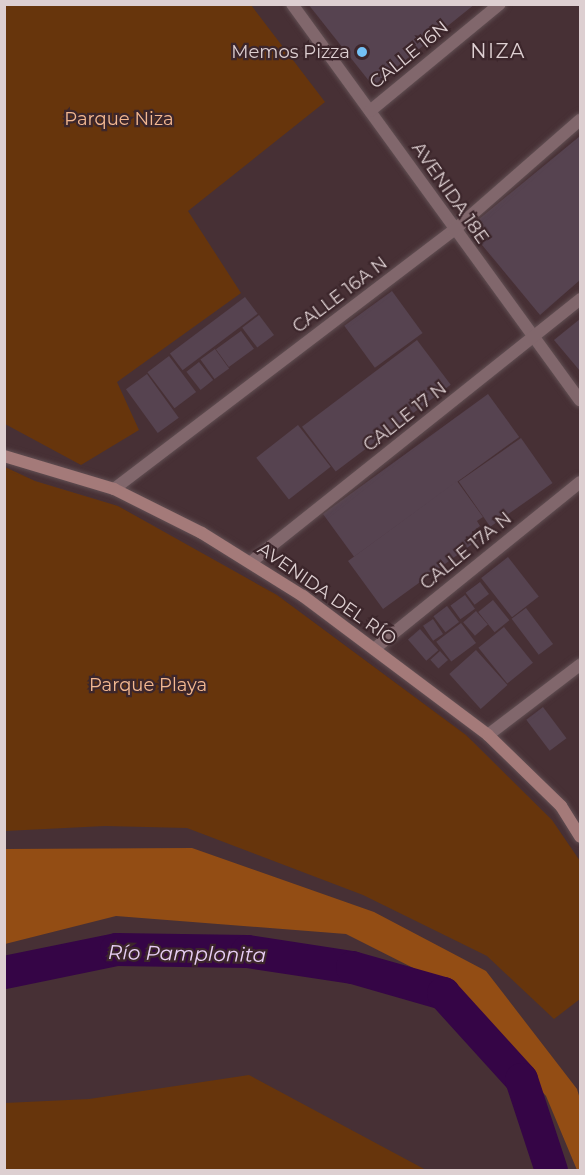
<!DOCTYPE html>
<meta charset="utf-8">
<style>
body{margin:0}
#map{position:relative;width:585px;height:1175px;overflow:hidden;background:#473035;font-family:Montserrat,sans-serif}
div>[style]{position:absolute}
.green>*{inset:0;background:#67350c}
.forest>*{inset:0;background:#934d14}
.river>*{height:33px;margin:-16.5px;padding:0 16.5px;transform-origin:16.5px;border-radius:16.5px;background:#350546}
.building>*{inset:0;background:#564350;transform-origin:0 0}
.roads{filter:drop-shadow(0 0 2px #614f53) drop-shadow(0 0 2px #614f53)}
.minor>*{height:12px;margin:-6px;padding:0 6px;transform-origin:6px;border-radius:6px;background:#81676c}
.secondary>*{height:12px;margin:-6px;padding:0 6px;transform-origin:6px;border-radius:6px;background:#a47a79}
.dots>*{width:16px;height:16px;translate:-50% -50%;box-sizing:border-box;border:3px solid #3c262b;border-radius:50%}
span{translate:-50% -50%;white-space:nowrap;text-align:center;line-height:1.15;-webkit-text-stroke:4.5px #3c262b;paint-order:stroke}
.poi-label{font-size:18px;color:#ddcfd1}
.right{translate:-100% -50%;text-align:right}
.street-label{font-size:18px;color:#ddcfd1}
.park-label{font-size:18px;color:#f4b891}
.neighbourhood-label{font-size:20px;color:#ddcfd1;letter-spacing:1.5px}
.water-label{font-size:20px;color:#e8cff5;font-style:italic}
.frame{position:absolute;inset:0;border:6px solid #ddcfd1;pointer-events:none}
</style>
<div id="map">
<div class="green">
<div style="clip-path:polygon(4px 5px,251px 5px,325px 102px,188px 211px,241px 293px,117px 382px,139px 430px,81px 465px,5px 424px)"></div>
<div style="clip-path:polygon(5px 467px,35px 481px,118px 506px,277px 595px,466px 735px,552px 820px,580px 861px,580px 999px,554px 1019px,487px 956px,363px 895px,187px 828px,105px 826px,5px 831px)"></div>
<div style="clip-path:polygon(249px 1075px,426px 1170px,5px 1170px,5px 1103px,89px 1099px)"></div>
</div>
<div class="forest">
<div style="clip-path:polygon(192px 848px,374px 912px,486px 971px,577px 1089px,580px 1099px,580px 1170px,577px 1170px,546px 1096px,449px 986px,346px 934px,116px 916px,5px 944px,5px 849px)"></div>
</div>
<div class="river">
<div style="left:4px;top:972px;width:114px;rotate:-11.6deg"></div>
<div style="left:116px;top:949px;width:131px;rotate:0.9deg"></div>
<div style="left:247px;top:951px;width:106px;rotate:8.7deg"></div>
<div style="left:352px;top:967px;width:95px;rotate:15.9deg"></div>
<div style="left:443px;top:993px;width:116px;rotate:47.8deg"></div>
<div style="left:521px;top:1079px;width:96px;rotate:71.8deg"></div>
</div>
<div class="building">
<div style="clip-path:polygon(308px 4px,475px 4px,373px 86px)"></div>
<div style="clip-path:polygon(580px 136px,580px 280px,540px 315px,468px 228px)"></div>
<div style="left:392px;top:291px;width:52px;height:59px;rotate:54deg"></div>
<div style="left:245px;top:297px;width:21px;height:94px;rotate:53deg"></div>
<div style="left:259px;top:315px;width:25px;height:21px;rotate:53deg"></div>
<div style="clip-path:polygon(580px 319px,580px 371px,554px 340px)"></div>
<div style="left:241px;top:331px;width:22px;height:31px;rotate:54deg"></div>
<div style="left:417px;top:340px;width:56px;height:144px;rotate:53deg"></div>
<div style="left:215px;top:349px;width:24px;height:18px;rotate:54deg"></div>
<div style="left:169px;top:356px;width:45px;height:27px;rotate:53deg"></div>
<div style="left:199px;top:362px;width:23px;height:16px;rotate:52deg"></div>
<div style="left:147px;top:374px;width:54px;height:26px;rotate:54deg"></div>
<div style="left:488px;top:394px;width:53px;height:204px;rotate:54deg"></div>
<div style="left:298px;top:425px;width:53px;height:53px;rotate:52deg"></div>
<div style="left:521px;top:438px;width:55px;height:76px;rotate:55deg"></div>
<div style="clip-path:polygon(457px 481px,483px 517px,477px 521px,480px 526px,472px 532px,478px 540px,383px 609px,348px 561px)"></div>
<div style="left:508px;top:557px;width:50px;height:34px;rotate:52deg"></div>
<div style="left:480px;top:582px;width:15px;height:18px;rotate:53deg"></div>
<div style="left:465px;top:595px;width:17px;height:18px;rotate:54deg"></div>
<div style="left:493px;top:600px;width:26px;height:19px;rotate:51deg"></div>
<div style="left:447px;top:606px;width:20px;height:17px;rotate:53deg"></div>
<div style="left:526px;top:608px;width:45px;height:18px;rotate:53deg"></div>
<div style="left:476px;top:611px;width:18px;height:17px;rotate:49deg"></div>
<div style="left:433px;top:619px;width:18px;height:12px;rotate:56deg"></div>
<div style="left:461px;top:623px;width:25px;height:31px;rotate:53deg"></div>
<div style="left:504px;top:627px;width:46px;height:33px;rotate:51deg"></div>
<div style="left:420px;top:629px;width:28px;height:16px;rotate:49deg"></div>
<div style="left:476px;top:650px;width:47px;height:36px;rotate:48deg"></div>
<div style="left:440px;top:651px;width:12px;height:13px;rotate:48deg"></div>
<div style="left:543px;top:707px;width:39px;height:21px;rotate:53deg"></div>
</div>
<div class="roads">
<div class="minor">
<div style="left:292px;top:4px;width:490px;rotate:54deg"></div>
<div style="left:370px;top:111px;width:168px;rotate:-39.5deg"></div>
<div style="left:114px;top:489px;width:426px;rotate:-37.3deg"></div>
<div style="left:453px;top:231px;width:169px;rotate:-41.2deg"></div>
<div style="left:251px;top:562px;width:421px;rotate:-38.6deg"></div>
<div style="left:374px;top:649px;width:265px;rotate:-39deg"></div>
<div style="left:488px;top:735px;width:116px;rotate:-37.3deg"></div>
</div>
<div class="secondary">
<div style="left:4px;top:456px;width:115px;rotate:16.7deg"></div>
<div style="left:114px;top:489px;width:98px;rotate:26.6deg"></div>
<div style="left:202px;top:533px;width:119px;rotate:32deg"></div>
<div style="left:303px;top:596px;width:231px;rotate:36.9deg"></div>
<div style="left:488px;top:735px;width:102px;rotate:44.2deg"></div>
<div style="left:561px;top:806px;width:36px;rotate:58deg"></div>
</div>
</div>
<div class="dots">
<div style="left:362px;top:52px;background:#73c1f6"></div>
</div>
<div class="poi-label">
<span class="right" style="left:350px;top:52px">Memos Pizza</span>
</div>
<div class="street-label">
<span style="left:409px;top:55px;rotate:-39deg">CALLE 16N</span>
<span style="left:450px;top:193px;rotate:55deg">AVENIDA 18E</span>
<span style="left:340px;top:295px;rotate:-37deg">CALLE 16A N</span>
<span style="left:405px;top:417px;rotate:-38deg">CALLE 17 N</span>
<span style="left:466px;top:551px;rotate:-39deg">CALLE 17A N</span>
<span style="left:327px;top:594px;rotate:35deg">AVENIDA DEL RÍO</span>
</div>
<div class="park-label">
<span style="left:119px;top:119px">Parque Niza</span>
<span style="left:148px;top:685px">Parque Playa</span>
</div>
<div class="neighbourhood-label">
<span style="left:498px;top:51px">NIZA</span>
</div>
<div class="water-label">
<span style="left:187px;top:954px;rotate:1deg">Río Pamplonita</span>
</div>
<div class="frame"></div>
</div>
